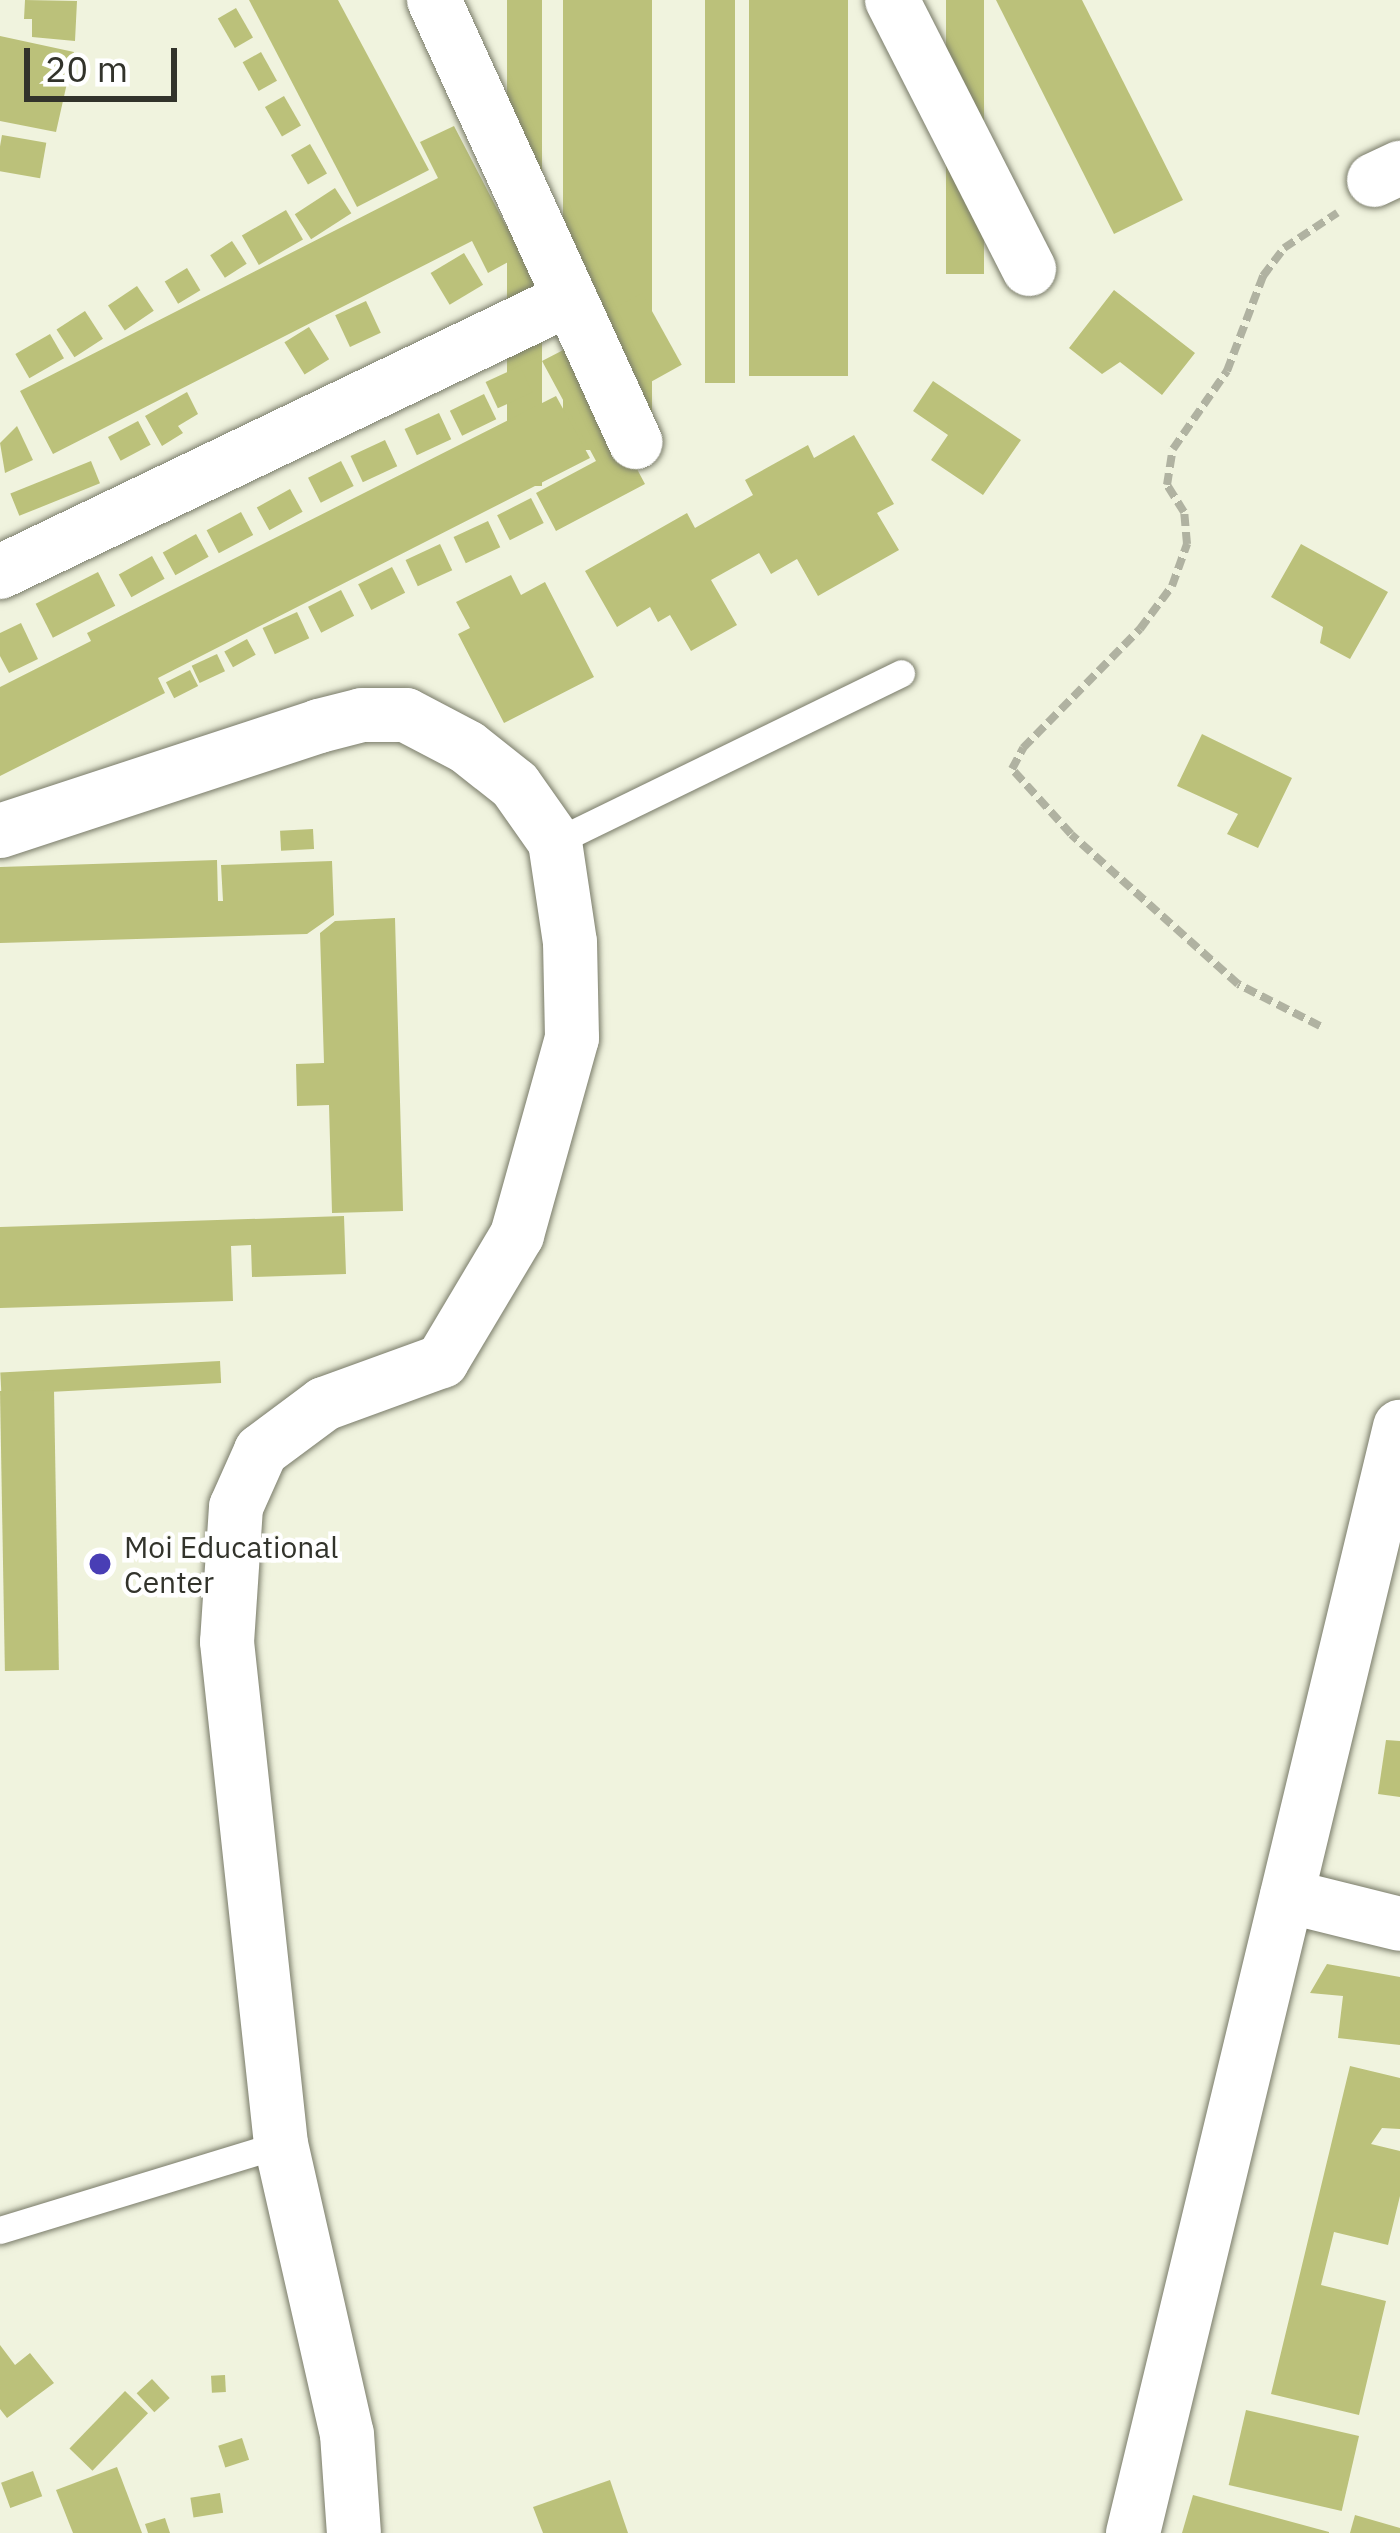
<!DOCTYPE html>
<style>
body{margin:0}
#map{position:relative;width:1400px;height:2533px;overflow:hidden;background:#f0f3de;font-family:"IBM Plex Sans",sans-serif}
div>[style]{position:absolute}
.building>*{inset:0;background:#bbc17a;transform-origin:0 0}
.path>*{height:8px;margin-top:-4px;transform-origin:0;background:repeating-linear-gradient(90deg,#b0b2a1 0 12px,transparent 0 18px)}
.roads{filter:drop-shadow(0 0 3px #797b69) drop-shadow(0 0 3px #797b69)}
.service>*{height:27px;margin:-13.5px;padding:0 13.5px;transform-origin:13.5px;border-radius:13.5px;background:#fff}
.minor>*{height:54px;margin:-27px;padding:0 27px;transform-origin:27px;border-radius:27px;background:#fff}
.dots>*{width:33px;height:33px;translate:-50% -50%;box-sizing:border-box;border:6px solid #fff;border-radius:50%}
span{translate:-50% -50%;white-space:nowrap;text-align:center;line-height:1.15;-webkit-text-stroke:9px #fff;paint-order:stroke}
.poi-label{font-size:30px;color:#32332b}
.left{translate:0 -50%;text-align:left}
.scale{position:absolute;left:24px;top:48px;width:153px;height:54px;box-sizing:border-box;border:6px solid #32332b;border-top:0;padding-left:15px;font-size:36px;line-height:42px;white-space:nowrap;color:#32332b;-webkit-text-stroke:9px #fff;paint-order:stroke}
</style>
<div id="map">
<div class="building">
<div style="clip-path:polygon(25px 0,77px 1px,75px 41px,32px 37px,32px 19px,24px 19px)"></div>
<div style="clip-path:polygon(249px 0,338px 0,429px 170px,357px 207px)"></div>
<div style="left:507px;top:0;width:35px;height:486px"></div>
<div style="left:563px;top:0;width:89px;height:450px"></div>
<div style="left:705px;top:0;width:30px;height:383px"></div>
<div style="left:749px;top:0;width:99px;height:376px"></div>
<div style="left:946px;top:0;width:38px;height:274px"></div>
<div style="clip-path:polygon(996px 0,1082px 0,1183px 200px,1114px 234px)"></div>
<div style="left:236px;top:8px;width:34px;height:21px;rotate:60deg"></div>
<div style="clip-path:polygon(0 36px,74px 52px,56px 132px,0 121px)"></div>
<div style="left:261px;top:52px;width:33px;height:21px;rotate:61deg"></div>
<div style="left:284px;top:96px;width:34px;height:22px;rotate:60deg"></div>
<div style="clip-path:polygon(454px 126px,521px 255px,488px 273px,472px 241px,53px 454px,20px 391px,438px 178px,420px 142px)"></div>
<div style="left:2px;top:135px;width:45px;height:36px;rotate:10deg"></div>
<div style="left:310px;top:144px;width:34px;height:22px;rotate:60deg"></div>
<div style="left:335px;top:188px;width:30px;height:48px;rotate:57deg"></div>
<div style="left:286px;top:210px;width:34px;height:51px;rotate:60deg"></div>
<div style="left:232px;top:241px;width:27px;height:26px;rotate:57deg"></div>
<div style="left:464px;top:253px;width:37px;height:39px;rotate:59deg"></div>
<div style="left:187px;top:268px;width:26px;height:26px;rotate:59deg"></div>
<div style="left:137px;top:286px;width:30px;height:35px;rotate:56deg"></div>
<div style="clip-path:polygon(1114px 290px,1195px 353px,1162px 395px,1120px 362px,1102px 374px,1069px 348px)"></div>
<div style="left:642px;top:293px;width:82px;height:34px;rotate:61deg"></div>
<div style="left:366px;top:301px;width:35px;height:34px;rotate:65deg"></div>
<div style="left:85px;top:311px;width:33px;height:34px;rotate:57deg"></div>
<div style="left:309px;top:327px;width:38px;height:29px;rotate:58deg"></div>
<div style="left:50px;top:334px;width:28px;height:40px;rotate:60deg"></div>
<div style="clip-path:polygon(571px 346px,645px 484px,556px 531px,536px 493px,596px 461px,542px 361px)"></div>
<div style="left:520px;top:366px;width:29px;height:38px;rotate:65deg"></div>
<div style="clip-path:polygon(933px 381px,1021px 440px,983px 495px,931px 460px,948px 435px,913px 411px)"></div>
<div style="clip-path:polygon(187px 392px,198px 414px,178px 426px,183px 433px,162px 446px,145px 416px)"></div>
<div style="left:484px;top:394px;width:28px;height:38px;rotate:64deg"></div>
<div style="clip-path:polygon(556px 396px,590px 458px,158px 678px,165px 693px,0 776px,0 687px,91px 641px,87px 633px)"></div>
<div style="left:439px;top:413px;width:29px;height:38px;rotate:65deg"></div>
<div style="left:138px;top:421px;width:27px;height:34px;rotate:62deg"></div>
<div style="clip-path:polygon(17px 426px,33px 460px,5px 473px,0 443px)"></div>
<div style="clip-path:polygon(854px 435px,894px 504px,877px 513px,899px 550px,818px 596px,797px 559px,771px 574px,759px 553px,711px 580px,737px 625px,691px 651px,670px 615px,658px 622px,650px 607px,617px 627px,585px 571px,687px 513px,695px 528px,753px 495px,745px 480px,808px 445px,814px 458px)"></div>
<div style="left:385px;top:440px;width:29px;height:38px;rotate:65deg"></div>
<div style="left:91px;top:461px;width:24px;height:87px;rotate:68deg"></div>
<div style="left:341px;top:461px;width:28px;height:37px;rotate:63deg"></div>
<div style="left:290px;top:489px;width:26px;height:38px;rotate:61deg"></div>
<div style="left:531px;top:498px;width:28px;height:38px;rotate:63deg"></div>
<div style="left:241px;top:512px;width:26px;height:39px;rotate:62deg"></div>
<div style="left:488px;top:521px;width:29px;height:38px;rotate:65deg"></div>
<div style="left:196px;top:534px;width:26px;height:38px;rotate:61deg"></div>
<div style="left:440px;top:544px;width:29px;height:38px;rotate:65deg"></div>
<div style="clip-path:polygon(1301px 544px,1388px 592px,1350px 659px,1320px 643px,1323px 627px,1271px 597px)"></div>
<div style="left:152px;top:556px;width:26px;height:38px;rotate:61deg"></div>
<div style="left:392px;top:567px;width:29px;height:38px;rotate:63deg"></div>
<div style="left:98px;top:572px;width:38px;height:70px;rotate:63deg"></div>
<div style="clip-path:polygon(511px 575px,521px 595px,545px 582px,594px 677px,504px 723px,458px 634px,470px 628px,456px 602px)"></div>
<div style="left:341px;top:590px;width:29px;height:37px;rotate:63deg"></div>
<div style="left:297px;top:612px;width:29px;height:38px;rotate:65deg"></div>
<div style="clip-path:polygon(21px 623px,38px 659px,9px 673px,0 656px,0 633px)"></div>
<div style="left:247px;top:639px;width:18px;height:26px;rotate:61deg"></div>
<div style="left:217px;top:654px;width:19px;height:28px;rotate:65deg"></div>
<div style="left:190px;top:670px;width:18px;height:27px;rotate:63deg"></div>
<div style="clip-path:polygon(1202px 734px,1292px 778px,1258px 848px,1227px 834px,1238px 814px,1177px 786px)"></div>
<div style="left:313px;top:829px;width:20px;height:33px;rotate:87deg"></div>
<div style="clip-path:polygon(217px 860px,218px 901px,223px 901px,221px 865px,332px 861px,334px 915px,307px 934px,0 943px,0 867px)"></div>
<div style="clip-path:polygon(395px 918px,403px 1211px,332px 1213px,329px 1105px,297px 1106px,296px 1064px,324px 1063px,320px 933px,335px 921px)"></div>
<div style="clip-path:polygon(344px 1216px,346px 1274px,252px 1277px,251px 1245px,231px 1246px,233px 1301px,0 1308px,0 1227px)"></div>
<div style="left:220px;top:1361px;width:22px;height:220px;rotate:87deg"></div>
<div style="left:54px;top:1390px;width:280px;height:54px;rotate:89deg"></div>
<div style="clip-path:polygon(1386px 1740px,1400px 1741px,1400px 1797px,1378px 1794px)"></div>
<div style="clip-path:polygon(1327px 1964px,1400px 1977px,1400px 2045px,1338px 2038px,1343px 1996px,1310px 1993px)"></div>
<div style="clip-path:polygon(1350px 2066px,1400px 2078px,1400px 2129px,1382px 2128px,1371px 2144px,1400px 2151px,1400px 2196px,1388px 2245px,1334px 2232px,1321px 2285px,1386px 2301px,1359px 2415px,1271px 2394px)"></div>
<div style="clip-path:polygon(0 2345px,15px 2365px,30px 2353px,54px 2383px,7px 2418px,0 2409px)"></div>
<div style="left:225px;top:2375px;width:17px;height:14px;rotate:87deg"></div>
<div style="left:152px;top:2379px;width:26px;height:21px;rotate:47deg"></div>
<div style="left:125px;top:2391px;width:32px;height:80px;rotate:44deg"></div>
<div style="left:1246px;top:2410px;width:116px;height:77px;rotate:13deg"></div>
<div style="left:242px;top:2438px;width:23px;height:25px;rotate:72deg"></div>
<div style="clip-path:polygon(117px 2467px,142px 2533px,73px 2533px,56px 2490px)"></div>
<div style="left:33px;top:2471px;width:27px;height:34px;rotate:70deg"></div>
<div style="clip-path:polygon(610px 2480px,628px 2533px,543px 2533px,533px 2507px)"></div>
<div style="left:220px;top:2493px;width:20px;height:30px;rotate:81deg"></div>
<div style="clip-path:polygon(1193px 2495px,1329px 2532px,1329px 2533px,1182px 2533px)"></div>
<div style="clip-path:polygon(1355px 2515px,1400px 2528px,1400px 2533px,1350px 2533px)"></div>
<div style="clip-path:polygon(165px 2518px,170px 2533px,148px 2533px,145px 2524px)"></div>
</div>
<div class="path">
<div style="left:1320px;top:1026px;width:92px;rotate:-152.9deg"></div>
<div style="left:1238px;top:984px;width:224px;rotate:-138.1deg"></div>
<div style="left:1071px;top:834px;width:88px;rotate:-132.2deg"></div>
<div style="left:1012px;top:769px;width:24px;rotate:-62deg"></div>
<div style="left:1023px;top:748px;width:167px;rotate:-45.5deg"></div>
<div style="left:1140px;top:629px;width:54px;rotate:-53.3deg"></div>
<div style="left:1172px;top:586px;width:45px;rotate:-70.3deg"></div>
<div style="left:1187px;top:544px;width:32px;rotate:-95deg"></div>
<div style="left:1184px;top:512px;width:32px;rotate:-122deg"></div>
<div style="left:1167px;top:485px;width:36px;rotate:-81deg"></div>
<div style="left:1173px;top:449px;width:95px;rotate:-55.3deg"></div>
<div style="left:1227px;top:371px;width:102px;rotate:-69.2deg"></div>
<div style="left:1263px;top:276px;width:35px;rotate:-53deg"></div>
<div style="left:1284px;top:248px;width:64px;rotate:-33.4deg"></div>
</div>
<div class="roads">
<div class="service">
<div style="left:555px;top:842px;width:385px;rotate:-26deg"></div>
<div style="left:0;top:2230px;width:294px;rotate:-17deg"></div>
</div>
<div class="minor">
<div style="left:434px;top:0;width:486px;rotate:65.5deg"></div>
<div style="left:892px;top:0;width:302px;rotate:63deg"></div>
<div style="left:1374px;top:180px;width:29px;rotate:-25deg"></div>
<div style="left:0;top:572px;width:631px;rotate:-25.63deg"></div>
<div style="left:0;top:831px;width:336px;rotate:-18.2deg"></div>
<div style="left:319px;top:726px;width:44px;rotate:-14.3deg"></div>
<div style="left:362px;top:715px;width:44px"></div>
<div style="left:406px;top:715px;width:69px;rotate:27.7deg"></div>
<div style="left:467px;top:747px;width:61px;rotate:38.4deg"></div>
<div style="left:515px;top:785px;width:70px;rotate:54.9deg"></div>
<div style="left:555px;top:842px;width:101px;rotate:81.5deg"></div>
<div style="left:570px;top:942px;width:96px;rotate:88.8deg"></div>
<div style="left:572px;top:1038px;width:205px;rotate:105.6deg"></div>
<div style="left:517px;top:1235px;width:147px;rotate:120.8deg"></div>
<div style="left:442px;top:1361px;width:126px;rotate:160deg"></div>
<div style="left:324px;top:1404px;width:79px;rotate:143.3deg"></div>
<div style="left:261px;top:1451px;width:61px;rotate:114.1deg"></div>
<div style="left:236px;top:1507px;width:135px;rotate:93.8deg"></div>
<div style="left:227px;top:1642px;width:505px;rotate:83.86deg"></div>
<div style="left:281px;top:2144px;width:297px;rotate:77.2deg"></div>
<div style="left:347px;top:2434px;width:99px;rotate:86deg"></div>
<div style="left:1287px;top:1896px;width:116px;rotate:13.9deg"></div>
<div style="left:1133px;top:2533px;width:1138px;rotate:-76.43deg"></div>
</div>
</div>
<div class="dots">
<div style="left:100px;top:1564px;background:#493eb5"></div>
</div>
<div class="poi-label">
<span class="left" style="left:124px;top:1564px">Moi Educational<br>Center</span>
</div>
<div class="scale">20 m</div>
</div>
